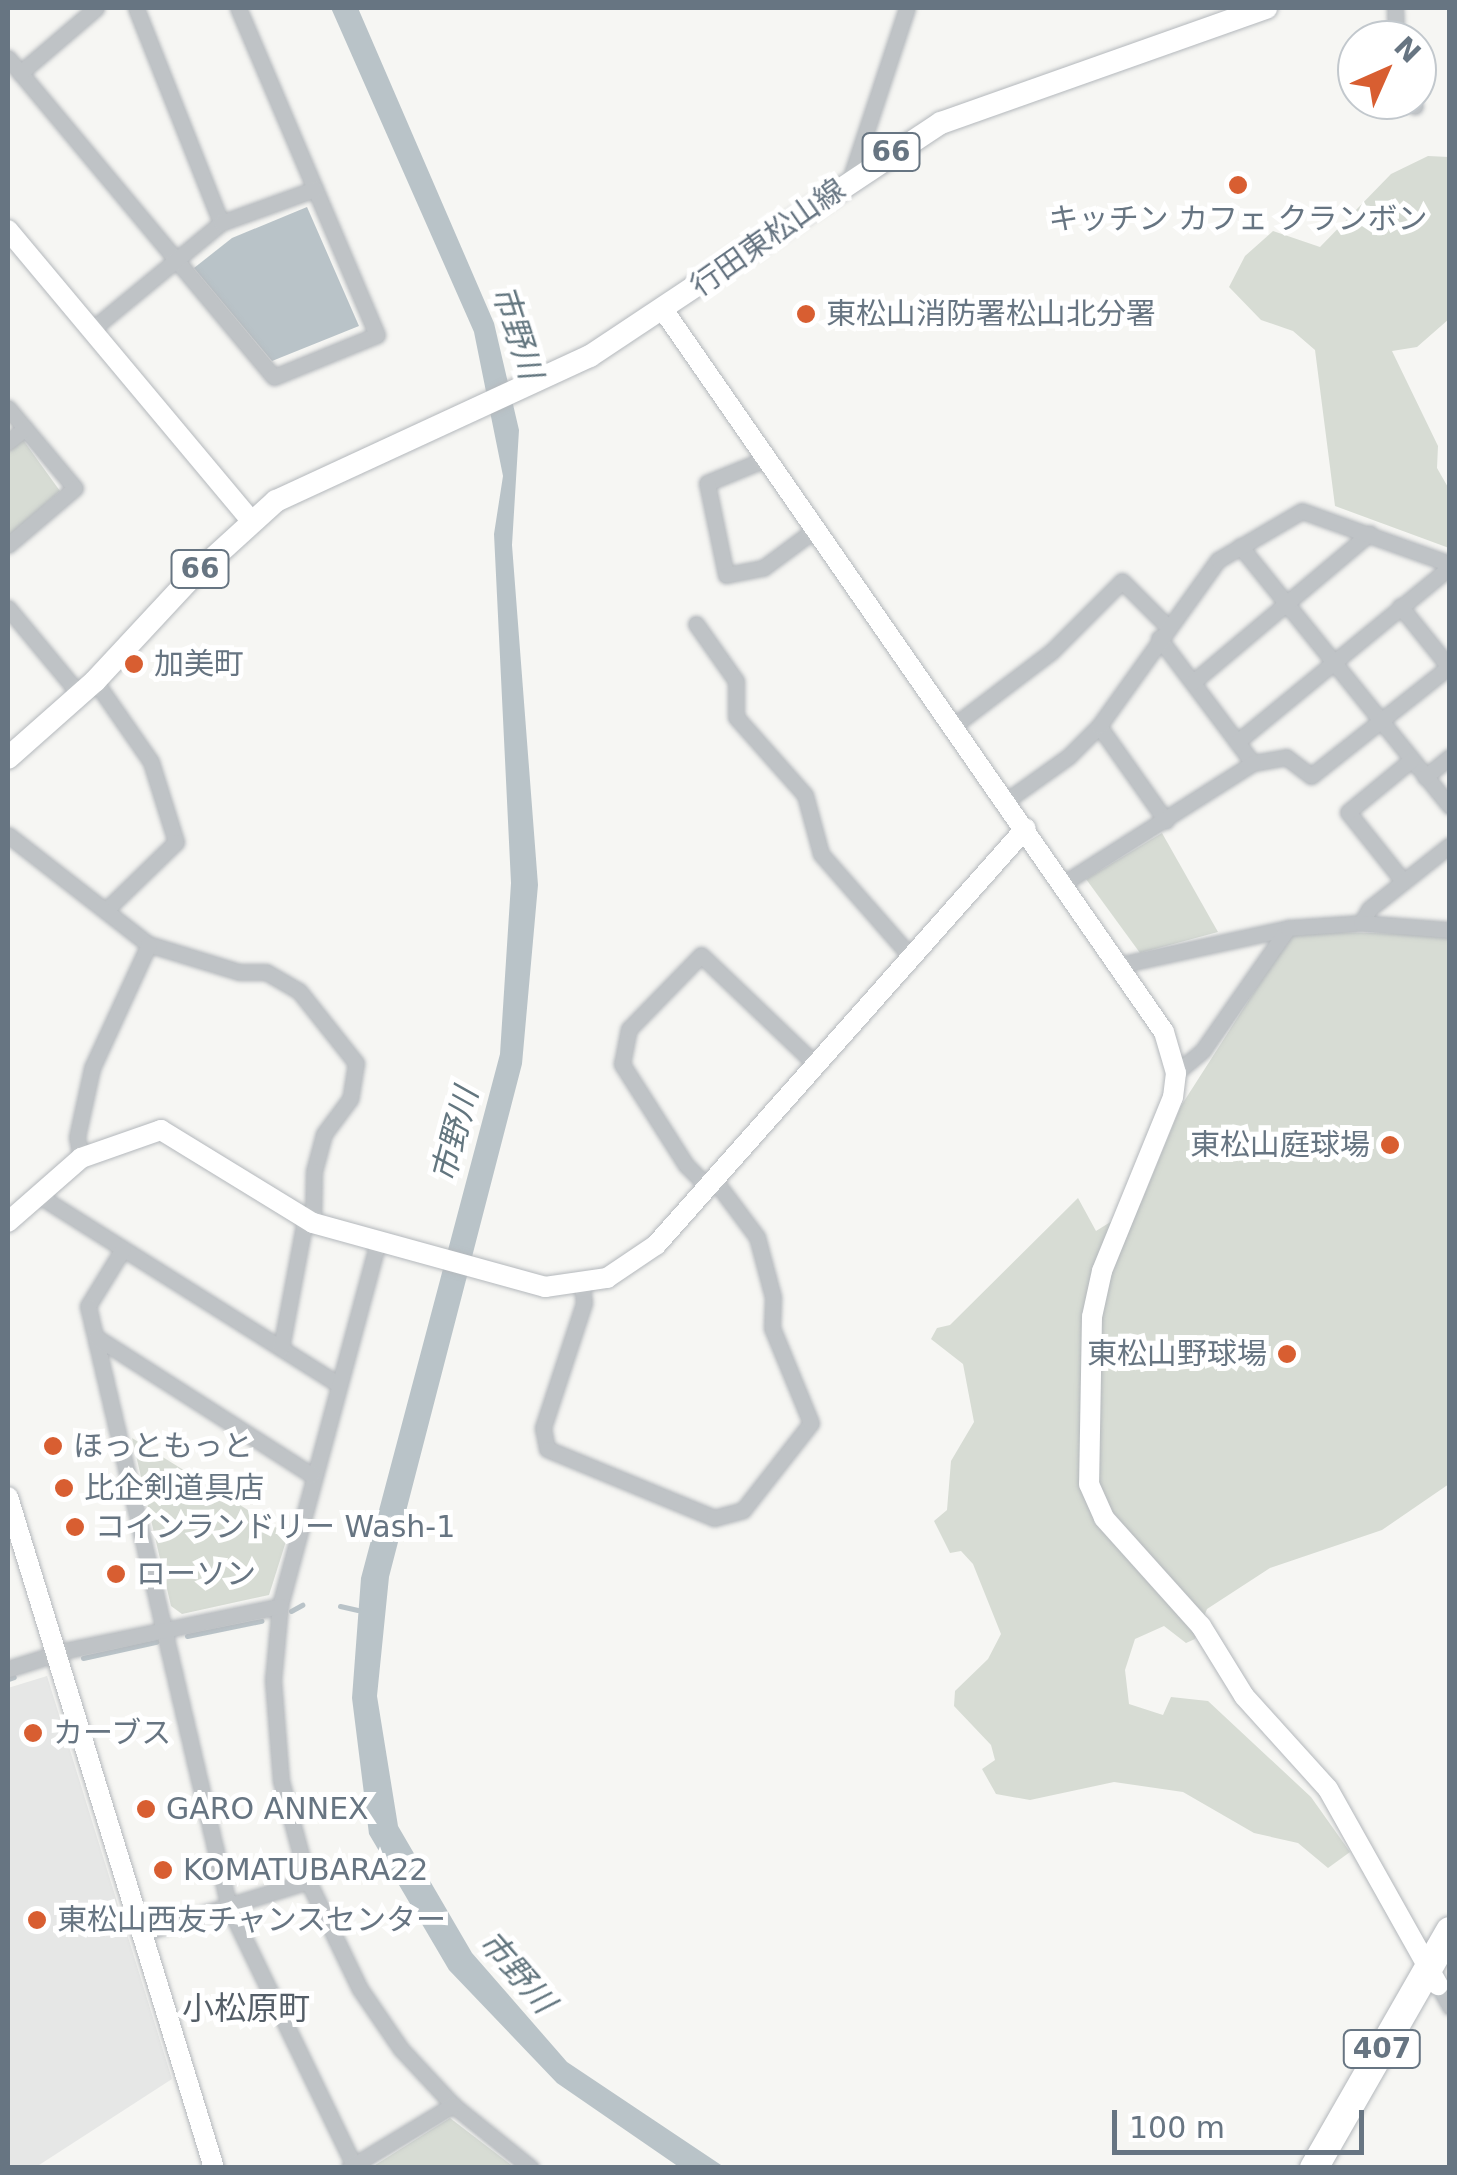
<!DOCTYPE html>
<meta charset="utf-8">
<style>
body{margin:0}
#map{position:relative;width:1457px;height:2175px;overflow:hidden;background:#f6f6f3;font-family:"DejaVu Sans","Noto Sans JP",sans-serif}
div>[style]{position:absolute}
.built>*{inset:0;background:#e6e7e6}
.green>*{inset:0;background:#d7dcd4}
.water>*{inset:0;background:#b9c3c8}
.stream>*{height:5px;margin:-2.5px;padding:0 2.5px;transform-origin:2.5px;border-radius:2.5px;background:#b9c3c8}
.roads{filter:drop-shadow(0 0 2px #b4b8bc) drop-shadow(0 0 2px #b4b8bc)}
.street>*{height:15px;margin:-7.5px;padding:0 7.5px;transform-origin:7.5px;border-radius:7.5px;background:#bfc3c6}
.secondary>*{height:20px;margin:-10px;padding:0 10px;transform-origin:10px;border-radius:10px;background:#fff}
.primary>*{height:22px;margin:-11px;padding:0 11px;transform-origin:11px;border-radius:11px;background:#fff}
.highway>*{height:28px;margin:-14px;padding:0 14px;transform-origin:14px;border-radius:14px;background:#fff}
.dots>*{width:28px;height:28px;translate:-50% -50%;box-sizing:border-box;border:5px solid #fff;border-radius:50%}
span{translate:-50% -50%;white-space:nowrap;text-align:center;line-height:1.15;-webkit-text-stroke:10px #fff;paint-order:stroke}
.shield-label span{padding:2px 8px;background:#fff;border:2px solid;border-radius:8px;-webkit-text-stroke-width:0}
.shield-label{font-size:28px;color:#677582;font-weight:700}
.poi-label{font-size:30px;color:#677582}
.left{translate:0 -50%;text-align:left}
.right{translate:-100% -50%;text-align:right}
.street-label{font-size:30px;color:#677582}
.water-label{font-size:32px;color:#63767f;font-style:italic}
.neighbourhood-label{font-size:32px;color:#545e67}
.frame{position:absolute;inset:0;border:10px solid #677582;pointer-events:none}
.north{position:absolute;left:1337px;top:20px;width:100px;height:100px;box-sizing:border-box;background:#fff;border:2px solid #c2c8cd;border-radius:50%;rotate:45deg;font-size:28px;font-weight:700;line-height:40px;text-align:center;color:#677582}
.north::after{content:'';display:block;margin:auto;width:35px;height:45px;background:#d85e31;clip-path:polygon(50% 0,100% 100%,50% 72%,0 100%)}
.scale{position:absolute;left:1112px;top:2110px;width:252px;height:45px;box-sizing:border-box;border:5px solid #677582;border-top:0;padding-left:12px;font-size:30px;line-height:35px;white-space:nowrap;color:#677582;-webkit-text-stroke:8px #fff;paint-order:stroke}
</style>
<div id="map">
<div class="built">
<div style="clip-path:polygon(47px 1676px,172px 2079px,36px 2167px,8px 2167px,8px 1688px)"></div>
</div>
<div class="green">
<div style="clip-path:polygon(1428px 156px,1449px 157px,1449px 319px,1417px 347px,1392px 351px,1438px 446px,1437px 468px,1449px 489px,1449px 548px,1335px 506px,1315px 350px,1293px 331px,1261px 320px,1229px 287px,1245px 256px,1273px 231px,1320px 247px,1391px 174px)"></div>
<div style="clip-path:polygon(21px 437px,60px 491px,8px 537px,8px 448px)"></div>
<div style="clip-path:polygon(1162px 833px,1218px 932px,1140px 953px,1086px 879px)"></div>
<div style="clip-path:polygon(1293px 931px,1449px 935px,1449px 1484px,1382px 1530px,1270px 1568px,1207px 1609px,1195px 1639px,1186px 1643px,1164px 1626px,1135px 1639px,1125px 1670px,1129px 1704px,1163px 1715px,1171px 1697px,1208px 1701px,1311px 1797px,1350px 1852px,1328px 1868px,1298px 1843px,1254px 1833px,1183px 1792px,1114px 1782px,1030px 1800px,996px 1794px,982px 1769px,995px 1760px,991px 1745px,954px 1706px,955px 1691px,988px 1659px,1001px 1634px,973px 1564px,961px 1551px,950px 1553px,934px 1521px,947px 1510px,951px 1461px,974px 1422px,963px 1364px,931px 1339px,937px 1328px,950px 1325px,1078px 1198px,1096px 1231px,1141px 1203px,1181px 1106px)"></div>
<div style="clip-path:polygon(132px 1438px,288px 1535px,269px 1595px,182px 1614px,171px 1606px)"></div>
<div style="clip-path:polygon(450px 2118px,514px 2167px,372px 2167px)"></div>
</div>
<div class="water">
<div style="clip-path:polygon(331px 8px,358px 8px,494px 323px,519px 430px,512px 545px,538px 885px,522px 1064px,389px 1577px,377px 1696px,398px 1826px,472px 1953px,567px 2062px,724px 2167px,679px 2167px,557px 2083px,449px 1970px,369px 1834px,352px 1698px,361px 1578px,500px 1054px,511px 883px,494px 534px,503px 476px,474px 332px)"></div>
<div style="clip-path:polygon(307px 207px,359px 326px,272px 361px,194px 268px,232px 238px)"></div>
</div>
<div class="stream">
<div style="left:340px;top:1606px;width:18px;rotate:13deg"></div>
<div style="left:291px;top:1611px;width:13px;rotate:-29deg"></div>
<div style="left:187px;top:1636px;width:76px;rotate:-11.5deg"></div>
<div style="left:83px;top:1658px;width:75px;rotate:-12.4deg"></div>
<div style="left:8px;top:1679px;width:6px;rotate:-18deg"></div>
</div>
<div class="roads">
<div class="street">
<div style="left:136px;top:8px;width:231px;rotate:68.4deg"></div>
<div style="left:1395px;top:8px;width:32px;rotate:88deg"></div>
<div style="left:8px;top:58px;width:415px;rotate:50.2deg"></div>
<div style="left:274px;top:377px;width:111px;rotate:-22.2deg"></div>
<div style="left:377px;top:335px;width:355px;rotate:-113deg"></div>
<div style="left:20px;top:73px;width:100px;rotate:-40.5deg"></div>
<div style="left:1400px;top:100px;width:16px;rotate:22deg"></div>
<div style="left:850px;top:180px;width:181px;rotate:-71.7deg"></div>
<div style="left:90px;top:331px;width:170px;rotate:-39.5deg"></div>
<div style="left:221px;top:223px;width:100px;rotate:-19.9deg"></div>
<div style="left:8px;top:408px;width:104px;rotate:50.1deg"></div>
<div style="left:75px;top:488px;width:88px;rotate:139.6deg"></div>
<div style="left:8px;top:442px;width:22px;rotate:-39deg"></div>
<div style="left:768px;top:458px;width:66px;rotate:157.7deg"></div>
<div style="left:707px;top:483px;width:94px;rotate:78.3deg"></div>
<div style="left:726px;top:575px;width:38px;rotate:-11deg"></div>
<div style="left:763px;top:568px;width:67px;rotate:-36.5deg"></div>
<div style="left:1240px;top:546px;width:334px;rotate:51.1deg"></div>
<div style="left:1400px;top:606px;width:78px;rotate:51.2deg"></div>
<div style="left:8px;top:608px;width:113px;rotate:50.4deg"></div>
<div style="left:696px;top:624px;width:70px;rotate:54.9deg"></div>
<div style="left:736px;top:681px;width:36px;rotate:90deg"></div>
<div style="left:736px;top:717px;width:104px;rotate:48.5deg"></div>
<div style="left:805px;top:795px;width:61px;rotate:74.8deg"></div>
<div style="left:821px;top:854px;width:138px;rotate:48.8deg"></div>
<div style="left:1159px;top:638px;width:156px;rotate:53.1deg"></div>
<div style="left:1253px;top:763px;width:34px;rotate:-10deg"></div>
<div style="left:1286px;top:757px;width:31px;rotate:37deg"></div>
<div style="left:1311px;top:776px;width:177px;rotate:-38.4deg"></div>
<div style="left:95px;top:681px;width:98px;rotate:55.3deg"></div>
<div style="left:151px;top:762px;width:84px;rotate:72.6deg"></div>
<div style="left:176px;top:842px;width:96px;rotate:135.8deg"></div>
<div style="left:1193px;top:682px;width:231px;rotate:-40.1deg"></div>
<div style="left:956px;top:724px;width:119px;rotate:-37.2deg"></div>
<div style="left:1051px;top:652px;width:100px;rotate:-45deg"></div>
<div style="left:1122px;top:581px;width:64px;rotate:45deg"></div>
<div style="left:1099px;top:726px;width:116px;rotate:54.8deg"></div>
<div style="left:1237px;top:742px;width:276px;rotate:-39.4deg"></div>
<div style="left:1425px;top:777px;width:32px;rotate:-39deg"></div>
<div style="left:1006px;top:801px;width:77px;rotate:-35.5deg"></div>
<div style="left:1069px;top:756px;width:42px;rotate:-45deg"></div>
<div style="left:1099px;top:726px;width:204px;rotate:-54.4deg"></div>
<div style="left:1218px;top:560px;width:97px;rotate:-30.3deg"></div>
<div style="left:1302px;top:511px;width:157px;rotate:19.7deg"></div>
<div style="left:8px;top:835px;width:177px;rotate:37.9deg"></div>
<div style="left:148px;top:944px;width:95px;rotate:17.1deg"></div>
<div style="left:239px;top:972px;width:27px"></div>
<div style="left:266px;top:972px;width:38px;rotate:30deg"></div>
<div style="left:299px;top:991px;width:92px;rotate:51.6deg"></div>
<div style="left:356px;top:1063px;width:36px;rotate:99deg"></div>
<div style="left:350px;top:1099px;width:44px;rotate:126.6deg"></div>
<div style="left:324px;top:1134px;width:38px;rotate:105deg"></div>
<div style="left:314px;top:1171px;width:52px;rotate:91.1deg"></div>
<div style="left:1403px;top:881px;width:88px;rotate:-128.6deg"></div>
<div style="left:1348px;top:812px;width:82px;rotate:-39.5deg"></div>
<div style="left:1064px;top:883px;width:224px;rotate:-32.4deg"></div>
<div style="left:1361px;top:923px;width:16px;rotate:-60deg"></div>
<div style="left:1369px;top:909px;width:103px;rotate:-38.3deg"></div>
<div style="left:1119px;top:965px;width:173px;rotate:-12.3deg"></div>
<div style="left:1176px;top:1073px;width:35px;rotate:-40deg"></div>
<div style="left:1203px;top:1050px;width:149px;rotate:-55.1deg"></div>
<div style="left:1288px;top:928px;width:73px;rotate:-3.9deg"></div>
<div style="left:1361px;top:923px;width:89px;rotate:4.5deg"></div>
<div style="left:81px;top:1158px;width:21px;rotate:-101deg"></div>
<div style="left:77px;top:1137px;width:71px;rotate:-77.7deg"></div>
<div style="left:92px;top:1068px;width:136px;rotate:-65.3deg"></div>
<div style="left:707px;top:1186px;width:30px;rotate:-135deg"></div>
<div style="left:686px;top:1165px;width:120px;rotate:-122.4deg"></div>
<div style="left:622px;top:1064px;width:36px;rotate:-79deg"></div>
<div style="left:629px;top:1029px;width:103px;rotate:-45.8deg"></div>
<div style="left:701px;top:955px;width:158px;rotate:43.7deg"></div>
<div style="left:41px;top:1197px;width:351px;rotate:32.2deg"></div>
<div style="left:378px;top:1242px;width:377px;rotate:105.1deg"></div>
<div style="left:280px;top:1606px;width:74px;rotate:95.4deg"></div>
<div style="left:273px;top:1680px;width:101px;rotate:85.5deg"></div>
<div style="left:281px;top:1781px;width:104px;rotate:74.9deg"></div>
<div style="left:308px;top:1881px;width:120px;rotate:64.3deg"></div>
<div style="left:360px;top:1989px;width:73px;rotate:55.7deg"></div>
<div style="left:401px;top:2049px;width:76px;rotate:47.1deg"></div>
<div style="left:453px;top:2105px;width:100px;rotate:38.9deg"></div>
<div style="left:123px;top:1249px;width:67px;rotate:121.6deg"></div>
<div style="left:88px;top:1306px;width:617px;rotate:76.8deg"></div>
<div style="left:229px;top:1907px;width:290px;rotate:64.2deg"></div>
<div style="left:582px;top:1286px;width:17px;rotate:83deg"></div>
<div style="left:584px;top:1303px;width:132px;rotate:108.2deg"></div>
<div style="left:543px;top:1428px;width:21px;rotate:79deg"></div>
<div style="left:547px;top:1449px;width:181px;rotate:22.4deg"></div>
<div style="left:714px;top:1518px;width:30px;rotate:-15deg"></div>
<div style="left:743px;top:1510px;width:110px;rotate:-52deg"></div>
<div style="left:811px;top:1423px;width:103px;rotate:-112.3deg"></div>
<div style="left:772px;top:1328px;width:31px;rotate:-88deg"></div>
<div style="left:773px;top:1297px;width:62px;rotate:-104.9deg"></div>
<div style="left:757px;top:1237px;width:74px;rotate:-126.7deg"></div>
<div style="left:96px;top:1337px;width:256px;rotate:32.6deg"></div>
<div style="left:281px;top:1348px;width:130px;rotate:-79.4deg"></div>
<div style="left:8px;top:1669px;width:63px;rotate:-17.6deg"></div>
<div style="left:68px;top:1650px;width:217px;rotate:-11.7deg"></div>
<div style="left:142px;top:1933px;width:174px;rotate:-17.4deg"></div>
<div style="left:1438px;top:1985px;width:25px;rotate:61deg"></div>
<div style="left:349px;top:2168px;width:122px;rotate:-31.2deg"></div>
</div>
<div class="secondary">
<div style="left:8px;top:230px;width:379px;rotate:50.1deg"></div>
<div style="left:664px;top:311px;width:877px;rotate:55.26deg"></div>
<div style="left:1164px;top:1032px;width:43px;rotate:73.7deg"></div>
<div style="left:1176px;top:1073px;width:24px;rotate:97deg"></div>
<div style="left:1173px;top:1097px;width:188px;rotate:112.2deg"></div>
<div style="left:1102px;top:1271px;width:47px;rotate:102.3deg"></div>
<div style="left:1092px;top:1317px;width:167px;rotate:91deg"></div>
<div style="left:1089px;top:1484px;width:37px;rotate:66deg"></div>
<div style="left:1104px;top:1518px;width:145px;rotate:48.1deg"></div>
<div style="left:1201px;top:1626px;width:82px;rotate:58.4deg"></div>
<div style="left:1244px;top:1696px;width:125px;rotate:47.9deg"></div>
<div style="left:1328px;top:1789px;width:225px;rotate:60.7deg"></div>
<div style="left:8px;top:1222px;width:97px;rotate:-41.2deg"></div>
<div style="left:81px;top:1158px;width:85px;rotate:-19.3deg"></div>
<div style="left:161px;top:1130px;width:178px;rotate:31.5deg"></div>
<div style="left:313px;top:1223px;width:241px;rotate:15.4deg"></div>
<div style="left:545px;top:1287px;width:63px;rotate:-8.3deg"></div>
<div style="left:607px;top:1278px;width:59px;rotate:-34deg"></div>
<div style="left:656px;top:1245px;width:557px;rotate:-48.42deg"></div>
<div style="left:8px;top:1497px;width:702px;rotate:72.93deg"></div>
</div>
<div class="primary">
<div style="left:8px;top:758px;width:116px;rotate:-41.5deg"></div>
<div style="left:95px;top:681px;width:137px;rotate:-47.1deg"></div>
<div style="left:188px;top:581px;width:119px;rotate:-42.3deg"></div>
<div style="left:276px;top:501px;width:346px;rotate:-24.8deg"></div>
<div style="left:590px;top:356px;width:421px;rotate:-33.6deg"></div>
<div style="left:941px;top:123px;width:345px;rotate:-19.5deg"></div>
</div>
<div class="highway">
<div style="left:1314px;top:2168px;width:273px;rotate:-60.2deg"></div>
</div>
</div>
<div class="dots">
<div style="left:1238px;top:185px;background:#d85e31"></div>
<div style="left:806px;top:314px;background:#d85e31"></div>
<div style="left:134px;top:664px;background:#d85e31"></div>
<div style="left:1390px;top:1145px;background:#d85e31"></div>
<div style="left:1287px;top:1354px;background:#d85e31"></div>
<div style="left:53px;top:1446px;background:#d85e31"></div>
<div style="left:64px;top:1488px;background:#d85e31"></div>
<div style="left:75px;top:1527px;background:#d85e31"></div>
<div style="left:116px;top:1574px;background:#d85e31"></div>
<div style="left:33px;top:1733px;background:#d85e31"></div>
<div style="left:146px;top:1809px;background:#d85e31"></div>
<div style="left:163px;top:1870px;background:#d85e31"></div>
<div style="left:37px;top:1920px;background:#d85e31"></div>
</div>
<div class="shield-label">
<span style="left:891px;top:152px">66</span>
<span style="left:200px;top:569px">66</span>
<span style="left:1382px;top:2049px">407</span>
</div>
<div class="poi-label">
<span style="left:1238px;top:219px">キッチン カフェ クランボン</span>
<span class="left" style="left:826px;top:314px">東松山消防署松山北分署</span>
<span class="left" style="left:154px;top:664px">加美町</span>
<span class="right" style="left:1370px;top:1145px">東松山庭球場</span>
<span class="right" style="left:1267px;top:1354px">東松山野球場</span>
<span class="left" style="left:73px;top:1446px">ほっともっと</span>
<span class="left" style="left:84px;top:1488px">比企剣道具店</span>
<span class="left" style="left:95px;top:1527px">コインランドリー Wash-1</span>
<span class="left" style="left:136px;top:1574px">ローソン</span>
<span class="left" style="left:53px;top:1733px">カーブス</span>
<span class="left" style="left:166px;top:1809px">GARO ANNEX</span>
<span class="left" style="left:183px;top:1870px">KOMATUBARA22</span>
<span class="left" style="left:57px;top:1920px">東松山西友チャンスセンター</span>
</div>
<div class="street-label">
<span style="left:768px;top:238px;rotate:-35deg">行田東松山線</span>
</div>
<div class="water-label">
<span style="left:517px;top:332px;rotate:72deg">市野川</span>
<span style="left:455px;top:1135px;rotate:-75deg">市野川</span>
<span style="left:517px;top:1972px;rotate:49deg">市野川</span>
</div>
<div class="neighbourhood-label">
<span style="left:246px;top:2008px">小松原町</span>
</div>
<div class="frame"></div>
<div class="north">N</div>
<div class="scale">100 m</div>
</div>
